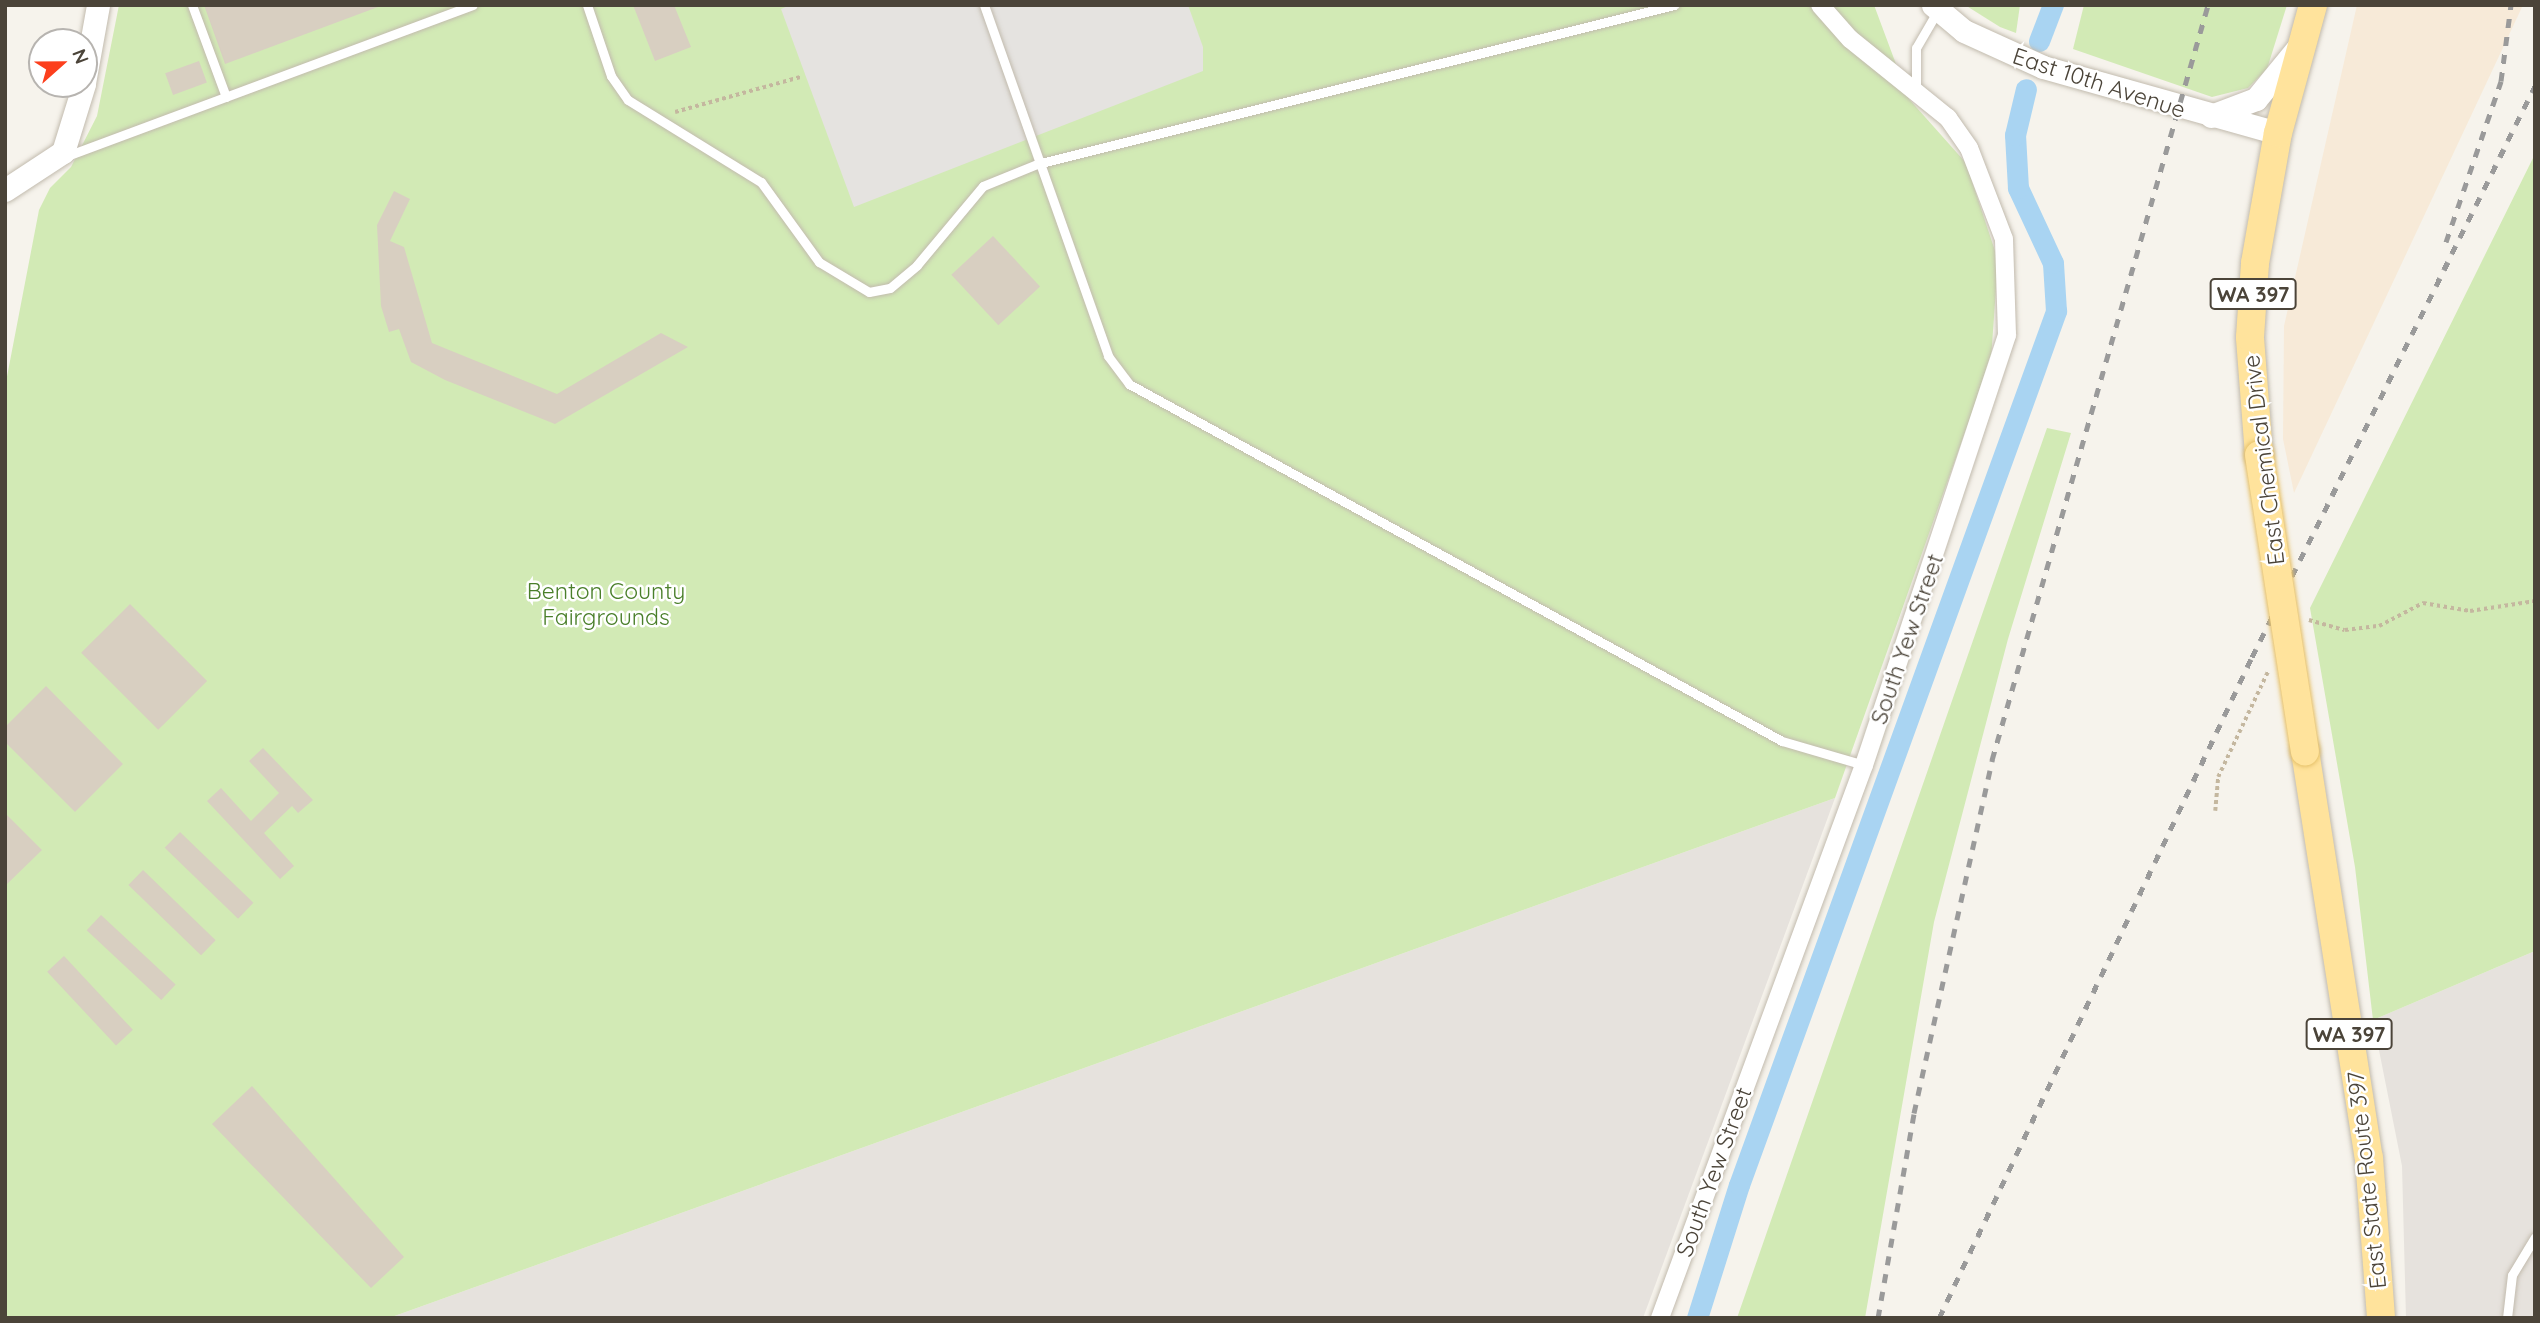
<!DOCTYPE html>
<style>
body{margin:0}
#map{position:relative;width:2540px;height:1323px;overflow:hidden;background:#f6f3ec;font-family:Quicksand,sans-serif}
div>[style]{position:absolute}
.commercial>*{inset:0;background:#f7ead8}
.industrial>*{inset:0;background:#e6e2dd}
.green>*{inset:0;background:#d2eab5}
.parking>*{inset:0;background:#e5e3e0}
.canal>*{height:21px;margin:-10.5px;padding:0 10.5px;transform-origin:10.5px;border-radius:10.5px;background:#a9d4f2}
.building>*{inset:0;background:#d8cfc1;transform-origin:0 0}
.path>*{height:3.5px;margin-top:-1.75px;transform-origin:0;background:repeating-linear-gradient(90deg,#c4b79f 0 3.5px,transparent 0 7px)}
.roads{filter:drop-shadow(0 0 2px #c2bbae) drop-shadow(0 0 2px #c2bbae)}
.service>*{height:9px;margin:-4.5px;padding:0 4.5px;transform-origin:4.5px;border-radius:4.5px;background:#fff}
.minor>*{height:18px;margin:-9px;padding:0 9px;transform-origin:9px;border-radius:9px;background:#fff}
.tertiary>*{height:23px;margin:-11.5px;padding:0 11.5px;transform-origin:11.5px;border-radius:11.5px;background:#fff}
.primary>*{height:28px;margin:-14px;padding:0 14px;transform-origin:14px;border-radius:14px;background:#ffe39c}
.rail>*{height:5px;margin-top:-2.5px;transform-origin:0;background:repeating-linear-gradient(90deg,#9a9a9a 0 9px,transparent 0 18px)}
.bridges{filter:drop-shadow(0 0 2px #e6c16a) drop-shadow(0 0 2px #e6c16a)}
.primary-bridge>*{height:28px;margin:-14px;padding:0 14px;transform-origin:14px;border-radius:14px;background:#ffe39c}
span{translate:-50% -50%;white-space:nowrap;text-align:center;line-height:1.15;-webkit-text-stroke:5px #fff;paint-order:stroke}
.shield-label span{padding:2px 5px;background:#fff;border:2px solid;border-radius:5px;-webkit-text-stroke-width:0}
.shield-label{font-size:21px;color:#4b4439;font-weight:700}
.street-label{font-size:23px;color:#4b4439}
.park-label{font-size:23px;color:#4a7f2a}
.frame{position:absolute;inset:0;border:7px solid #4b4439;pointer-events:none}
.north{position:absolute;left:28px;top:28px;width:70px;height:70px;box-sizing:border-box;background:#fff;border:2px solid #b7b4b0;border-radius:50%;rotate:69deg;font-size:19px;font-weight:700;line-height:28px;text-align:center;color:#4b4439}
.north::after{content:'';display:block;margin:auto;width:24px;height:32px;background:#fc3f1d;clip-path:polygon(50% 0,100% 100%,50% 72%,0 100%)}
</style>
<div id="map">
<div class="commercial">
<div style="clip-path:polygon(2357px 5px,2523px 5px,2294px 493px,2283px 439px,2284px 326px)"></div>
</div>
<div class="industrial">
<div style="clip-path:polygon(1835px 798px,1643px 1318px,389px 1318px)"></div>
<div style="clip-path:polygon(2535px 951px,2535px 1318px,2406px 1318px,2402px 1166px,2373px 1020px)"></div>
</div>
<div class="green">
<div style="clip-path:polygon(119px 5px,1874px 5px,1909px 99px,1966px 163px,1998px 260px,1991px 359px,1835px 798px,389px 1318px,5px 1318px,5px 387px,39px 210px,50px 188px,71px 167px,97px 116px)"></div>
<div style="clip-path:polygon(1965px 5px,2020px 5px,2016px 33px,2000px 27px)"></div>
<div style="clip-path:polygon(2084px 5px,2287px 5px,2267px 69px,2248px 88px,2212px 97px,2073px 49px)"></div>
<div style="clip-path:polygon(2535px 154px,2535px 951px,2373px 1020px,2355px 867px,2310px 608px)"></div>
<div style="clip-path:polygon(2047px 428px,2071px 433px,2008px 639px,1934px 922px,1865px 1318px,1737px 1318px)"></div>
</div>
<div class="parking">
<div style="clip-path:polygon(790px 5px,1188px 5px,1203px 47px,1203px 71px,854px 207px,781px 9px)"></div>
</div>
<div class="canal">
<div style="left:2039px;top:41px;width:39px;rotate:-69deg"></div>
<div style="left:1697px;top:1318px;width:139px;rotate:-72.5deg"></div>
<div style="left:1739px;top:1185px;width:930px;rotate:-70.06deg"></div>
<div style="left:2056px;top:311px;width:48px;rotate:-93.6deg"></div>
<div style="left:2053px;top:263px;width:83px;rotate:-115deg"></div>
<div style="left:2018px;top:188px;width:53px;rotate:-93.2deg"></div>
<div style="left:2015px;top:135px;width:47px;rotate:-76.6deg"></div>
</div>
<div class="building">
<div style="clip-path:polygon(204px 5px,378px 5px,378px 7px,225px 64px)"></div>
<div style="clip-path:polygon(633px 5px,674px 5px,691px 47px,655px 61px)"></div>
<div style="left:199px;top:61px;width:23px;height:36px;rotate:70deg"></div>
<div style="clip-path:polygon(394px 191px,410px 199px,390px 241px,404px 247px,432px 343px,557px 394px,661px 333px,688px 347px,555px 424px,445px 380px,411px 362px,399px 329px,389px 332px,381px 306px,377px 225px)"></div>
<div style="left:993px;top:236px;width:69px;height:57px;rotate:47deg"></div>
<div style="left:130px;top:604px;width:109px;height:69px;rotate:45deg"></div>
<div style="clip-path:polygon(46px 686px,123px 764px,75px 812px,5px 742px,5px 727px)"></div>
<div style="clip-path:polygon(263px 748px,313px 800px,298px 813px,292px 806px,264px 833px,294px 866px,280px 879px,207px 801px,221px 788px,251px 821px,279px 793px,249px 761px)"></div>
<div style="clip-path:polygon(5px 813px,42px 850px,5px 886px)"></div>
<div style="left:180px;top:832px;width:102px;height:22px;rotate:44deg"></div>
<div style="left:143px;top:870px;width:101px;height:21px;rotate:44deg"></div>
<div style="left:101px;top:915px;width:102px;height:21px;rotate:43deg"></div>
<div style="left:64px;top:956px;width:101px;height:23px;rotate:47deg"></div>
<div style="clip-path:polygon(252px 1086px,404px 1257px,371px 1288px,212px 1124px)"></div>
</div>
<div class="path">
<div style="left:675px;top:112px;width:130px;rotate:-15.6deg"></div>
<div style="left:2309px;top:620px;width:37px;rotate:16deg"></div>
<div style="left:2345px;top:630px;width:34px;rotate:-7deg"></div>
<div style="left:2379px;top:626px;width:50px;rotate:-27.6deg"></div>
<div style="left:2423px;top:603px;width:48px;rotate:9.7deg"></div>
<div style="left:2470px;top:611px;width:66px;rotate:-8.7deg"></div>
<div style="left:2215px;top:811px;width:34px;rotate:-85deg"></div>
<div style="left:2218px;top:777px;width:117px;rotate:-64.7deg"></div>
</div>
<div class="roads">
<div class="service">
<div style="left:192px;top:5px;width:98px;rotate:69.7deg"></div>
<div style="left:587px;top:5px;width:75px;rotate:71.3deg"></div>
<div style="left:611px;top:76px;width:29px;rotate:55deg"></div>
<div style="left:628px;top:100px;width:156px;rotate:31.7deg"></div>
<div style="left:761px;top:182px;width:99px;rotate:54.1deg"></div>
<div style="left:819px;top:262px;width:58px;rotate:31deg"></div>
<div style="left:869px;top:292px;width:21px;rotate:-11deg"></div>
<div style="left:890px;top:288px;width:35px;rotate:-40deg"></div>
<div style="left:917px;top:265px;width:103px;rotate:-50.1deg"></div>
<div style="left:983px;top:186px;width:58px;rotate:-22.2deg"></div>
<div style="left:1037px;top:164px;width:657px;rotate:-14.02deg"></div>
<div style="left:984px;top:5px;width:372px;rotate:70.5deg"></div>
<div style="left:1108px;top:356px;width:35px;rotate:53deg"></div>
<div style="left:1129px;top:384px;width:744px;rotate:28.67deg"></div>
<div style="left:1782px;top:741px;width:85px;rotate:16.3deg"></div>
<div style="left:1916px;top:90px;width:42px;rotate:-90deg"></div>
<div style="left:1916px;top:48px;width:44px;rotate:-59.9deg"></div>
<div style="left:64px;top:157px;width:436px;rotate:-20.4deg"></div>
<div style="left:2507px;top:1318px;width:43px;rotate:-83.4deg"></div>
<div style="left:2512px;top:1275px;width:44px;rotate:-58.8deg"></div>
</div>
<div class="minor">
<div style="left:1660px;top:1318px;width:589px;rotate:-69.75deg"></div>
<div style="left:1864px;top:765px;width:453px;rotate:-71.6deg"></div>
<div style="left:2007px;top:335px;width:96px;rotate:-91.8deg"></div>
<div style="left:2004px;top:239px;width:97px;rotate:-111deg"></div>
<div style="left:1969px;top:148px;width:37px;rotate:-125deg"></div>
<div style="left:1948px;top:118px;width:126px;rotate:-141.1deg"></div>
<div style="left:1850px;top:39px;width:45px;rotate:-131.4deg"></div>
</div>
<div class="tertiary">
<div style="left:1933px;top:5px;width:40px;rotate:40deg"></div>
<div style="left:1964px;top:31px;width:87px;rotate:24.5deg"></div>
<div style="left:2043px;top:67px;width:244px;rotate:15.7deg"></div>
<div style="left:84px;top:83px;width:79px;rotate:-79.8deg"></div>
<div style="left:2211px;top:116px;width:48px;rotate:-20.7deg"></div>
<div style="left:2256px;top:99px;width:63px;rotate:-50.8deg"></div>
<div style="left:5px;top:190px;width:69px;rotate:-33.2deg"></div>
<div style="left:63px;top:152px;width:71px;rotate:-72.8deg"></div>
</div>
<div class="primary">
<div style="left:2259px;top:455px;width:118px;rotate:-94.4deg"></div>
<div style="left:2250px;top:337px;width:74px;rotate:-86.1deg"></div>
<div style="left:2255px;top:263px;width:132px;rotate:-80deg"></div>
<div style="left:2278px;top:133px;width:133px;rotate:-74.7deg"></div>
<div style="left:2305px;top:751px;width:412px;rotate:81.1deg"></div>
<div style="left:2369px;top:1158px;width:160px;rotate:85.7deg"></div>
</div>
</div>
<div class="rail">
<div style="left:2446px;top:242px;width:170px;rotate:-71.1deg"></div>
<div style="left:2501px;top:81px;width:77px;rotate:-82.5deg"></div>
<div style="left:1878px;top:1318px;width:208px;rotate:-80deg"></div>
<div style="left:1914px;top:1113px;width:362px;rotate:-77.5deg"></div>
<div style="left:1992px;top:760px;width:785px;rotate:-74.03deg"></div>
<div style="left:1939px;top:1318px;width:731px;rotate:-64.66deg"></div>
<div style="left:2252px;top:657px;width:637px;rotate:-63.64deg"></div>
</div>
<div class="bridges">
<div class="primary-bridge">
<div style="left:2259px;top:455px;width:300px;rotate:81.2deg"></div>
</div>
</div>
<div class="shield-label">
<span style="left:2253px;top:294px">WA 397</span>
<span style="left:2349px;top:1034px">WA 397</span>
</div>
<div class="street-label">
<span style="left:2099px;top:83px;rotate:18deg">East 10th Avenue</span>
<span style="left:2264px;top:460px;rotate:-97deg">East Chemical Drive</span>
<span style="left:1907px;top:639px;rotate:-71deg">South Yew Street</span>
<span style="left:1714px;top:1172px;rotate:-70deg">South Yew Street</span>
<span style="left:2367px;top:1180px;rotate:-96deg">East State Route 397</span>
</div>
<div class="park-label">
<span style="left:606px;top:604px">Benton County<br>Fairgrounds</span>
</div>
<div class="frame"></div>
<div class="north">N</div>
</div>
